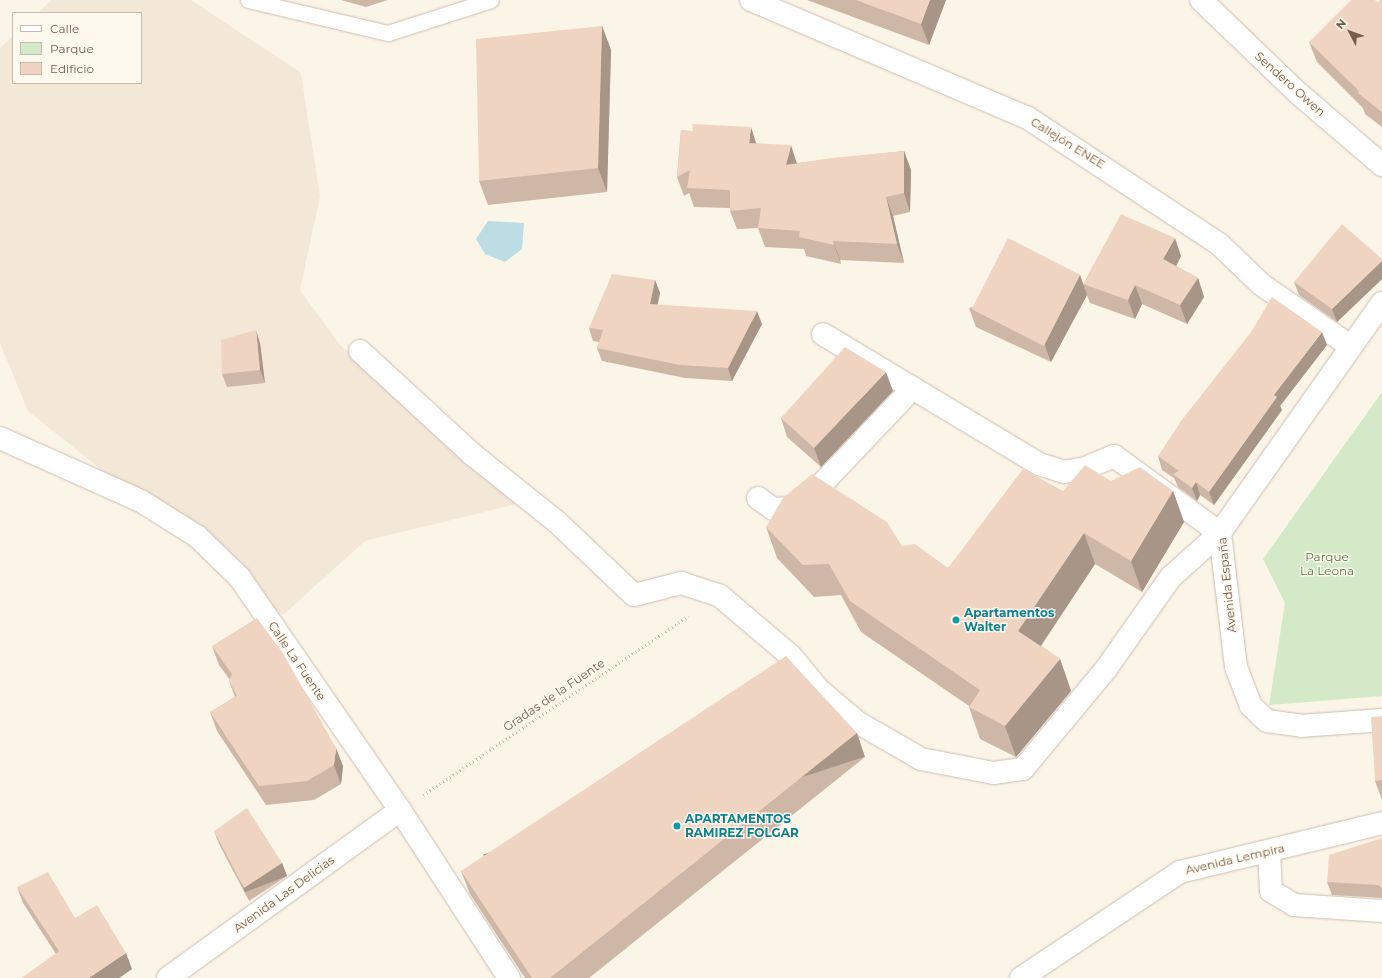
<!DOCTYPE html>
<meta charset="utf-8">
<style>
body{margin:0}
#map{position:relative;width:1382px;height:978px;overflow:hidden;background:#fbf5e8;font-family:Montserrat,sans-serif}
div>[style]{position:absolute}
.residential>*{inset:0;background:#f3e7d7}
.green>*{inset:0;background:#d3e9c7}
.water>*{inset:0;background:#bddde4}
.path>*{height:2.5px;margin-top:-1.25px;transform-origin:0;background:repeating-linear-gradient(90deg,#d5b9a4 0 1px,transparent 0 4px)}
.roads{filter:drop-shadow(0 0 1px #cdbdae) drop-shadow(0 0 1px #cdbdae)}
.lane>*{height:15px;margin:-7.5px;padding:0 7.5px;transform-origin:7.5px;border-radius:7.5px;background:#fff}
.street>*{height:22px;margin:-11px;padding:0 11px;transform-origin:11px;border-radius:11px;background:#fff}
.wall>*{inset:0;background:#ceb7a6}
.shaded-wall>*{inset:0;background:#a79587;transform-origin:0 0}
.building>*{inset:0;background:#efd5c1;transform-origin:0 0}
.dots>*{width:11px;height:11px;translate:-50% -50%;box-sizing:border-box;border:2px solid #fef9ee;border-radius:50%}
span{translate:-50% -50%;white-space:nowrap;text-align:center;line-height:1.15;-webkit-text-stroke:3px #fef9ee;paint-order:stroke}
.street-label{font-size:12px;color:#745d4d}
.park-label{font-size:12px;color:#537945}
.culture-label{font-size:12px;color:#0d838f;font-weight:700}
.left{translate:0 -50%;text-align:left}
.legend{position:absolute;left:12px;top:12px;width:130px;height:72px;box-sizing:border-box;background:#fef9ee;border:1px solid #c7bbae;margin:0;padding:5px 7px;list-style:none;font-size:12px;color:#745d4d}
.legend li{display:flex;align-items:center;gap:8px;height:20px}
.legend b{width:20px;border:1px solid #c7bbae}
.north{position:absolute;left:1330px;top:12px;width:40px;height:40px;-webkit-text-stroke:3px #fef9ee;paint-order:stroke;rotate:311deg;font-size:11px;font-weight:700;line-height:16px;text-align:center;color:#745d4d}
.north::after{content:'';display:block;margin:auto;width:14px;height:18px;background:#745d4d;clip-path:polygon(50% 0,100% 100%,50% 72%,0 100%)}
</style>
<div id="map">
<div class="residential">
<div style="clip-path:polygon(51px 0,191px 0,301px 73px,320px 197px,300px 290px,339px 344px,521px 503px,365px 541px,283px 615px,28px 411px,0 343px,0 48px,13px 36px,13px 83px,141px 83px,141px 13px,38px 13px)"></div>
</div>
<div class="green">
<div style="clip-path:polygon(1382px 392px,1382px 696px,1269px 705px,1285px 603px,1263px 559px)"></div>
</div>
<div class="water">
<div style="clip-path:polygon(488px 221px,524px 223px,522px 249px,505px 262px,485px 254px,476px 239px)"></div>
</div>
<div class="path">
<div style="left:423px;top:795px;width:320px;rotate:-34deg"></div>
</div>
<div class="roads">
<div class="lane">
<div style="left:248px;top:0;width:144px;rotate:13.3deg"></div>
<div style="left:388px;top:33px;width:108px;rotate:-17.8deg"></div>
</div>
<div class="street">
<div style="left:751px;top:0;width:301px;rotate:23.1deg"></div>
<div style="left:1028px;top:118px;width:229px;rotate:33.4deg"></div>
<div style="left:1219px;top:244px;width:59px;rotate:43.6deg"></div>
<div style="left:1262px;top:285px;width:107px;rotate:34.7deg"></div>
<div style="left:1201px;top:0;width:134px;rotate:43.8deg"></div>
<div style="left:1298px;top:93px;width:111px;rotate:40.6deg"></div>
<div style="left:1382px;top:303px;width:281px;rotate:125.2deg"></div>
<div style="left:1220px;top:533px;width:135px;rotate:83.2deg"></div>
<div style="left:1236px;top:667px;width:42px;rotate:69deg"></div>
<div style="left:1251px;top:706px;width:22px;rotate:43deg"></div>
<div style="left:1267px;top:721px;width:34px;rotate:8deg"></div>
<div style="left:1301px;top:726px;width:81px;rotate:-4.2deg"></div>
<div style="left:360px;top:351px;width:152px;rotate:42.6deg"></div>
<div style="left:472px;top:454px;width:109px;rotate:38.7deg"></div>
<div style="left:557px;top:522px;width:106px;rotate:43.5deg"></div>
<div style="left:634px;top:595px;width:49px;rotate:-14.3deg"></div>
<div style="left:681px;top:583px;width:40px;rotate:18deg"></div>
<div style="left:719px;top:595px;width:94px;rotate:40.3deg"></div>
<div style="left:791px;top:656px;width:44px;rotate:50.5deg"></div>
<div style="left:819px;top:690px;width:50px;rotate:40.1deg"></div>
<div style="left:857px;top:722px;width:74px;rotate:30deg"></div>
<div style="left:921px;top:759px;width:74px;rotate:10.9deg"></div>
<div style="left:994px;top:773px;width:29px;rotate:-8deg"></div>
<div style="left:1023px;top:769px;width:130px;rotate:-50.3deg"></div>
<div style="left:1106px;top:669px;width:113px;rotate:-54.8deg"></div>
<div style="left:1171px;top:577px;width:66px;rotate:-41.9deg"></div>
<div style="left:1220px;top:533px;width:131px;rotate:-144deg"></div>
<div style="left:1114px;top:456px;width:30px;rotate:157deg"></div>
<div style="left:1086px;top:468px;width:22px;rotate:170deg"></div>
<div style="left:1064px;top:472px;width:26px;rotate:-162deg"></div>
<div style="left:1039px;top:464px;width:252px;rotate:-149deg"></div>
<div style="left:0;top:438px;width:154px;rotate:24.1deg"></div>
<div style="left:141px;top:501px;width:67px;rotate:32.3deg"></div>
<div style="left:198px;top:537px;width:59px;rotate:44.3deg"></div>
<div style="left:240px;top:578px;width:282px;rotate:55.4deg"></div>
<div style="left:400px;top:810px;width:200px;rotate:57deg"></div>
<div style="left:758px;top:498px;width:19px;rotate:36deg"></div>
<div style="left:773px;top:509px;width:27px;rotate:-4deg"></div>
<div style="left:800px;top:507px;width:164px;rotate:-46.5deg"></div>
<div style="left:1269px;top:852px;width:39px;rotate:87deg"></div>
<div style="left:1271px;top:891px;width:27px;rotate:31deg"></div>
<div style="left:1294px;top:905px;width:88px;rotate:3.9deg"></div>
<div style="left:168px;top:978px;width:286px;rotate:-35.9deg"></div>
<div style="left:1021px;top:978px;width:191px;rotate:-33.7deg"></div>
<div style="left:1180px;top:872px;width:208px;rotate:-13.6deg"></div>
</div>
</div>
<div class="wall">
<div style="clip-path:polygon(341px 0,388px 0,366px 7px)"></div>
<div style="clip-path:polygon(807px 0,946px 0,929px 45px)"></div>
<div style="clip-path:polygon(1382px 0,1382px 127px,1365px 114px,1363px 108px,1317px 62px,1309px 42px)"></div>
<div style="clip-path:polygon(602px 26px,611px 50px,607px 192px,488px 205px,479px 181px)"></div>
<div style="clip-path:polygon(681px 130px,756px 143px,797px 163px,904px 151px,911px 170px,910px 212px,893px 216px,904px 263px,840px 260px,841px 264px,806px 256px,804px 249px,765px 247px,758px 228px,737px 229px,730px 211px,730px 208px,694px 207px,689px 193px,684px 196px,677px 177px)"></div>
<div style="clip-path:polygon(1181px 256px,1176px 266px,1198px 278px,1204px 297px,1187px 324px,1142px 304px,1135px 319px,1090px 303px,1087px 295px,1051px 362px,976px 327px,969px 308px,1080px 275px,1083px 284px)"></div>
<div style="clip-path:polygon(1382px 259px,1382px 279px,1337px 322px,1299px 295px,1294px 282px)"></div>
<div style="clip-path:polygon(655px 280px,660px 293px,657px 305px,762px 324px,732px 381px,685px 378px,602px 361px,597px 348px,599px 342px,593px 341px,589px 328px)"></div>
<div style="clip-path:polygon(260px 343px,265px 383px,227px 387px,222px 374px)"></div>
<div style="clip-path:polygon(1327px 345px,1280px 406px,1282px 410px,1214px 505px,1200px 495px,1197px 501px,1178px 487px,1174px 478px,1162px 470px,1158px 456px)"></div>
<div style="clip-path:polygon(893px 391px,821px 467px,787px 437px,781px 418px)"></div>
<div style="clip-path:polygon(1111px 481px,1173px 491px,1184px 522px,1142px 592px,1095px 564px,1041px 646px,1060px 659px,1071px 691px,1016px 757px,980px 739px,969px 707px,969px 706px,861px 632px,841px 595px,814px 597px,777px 558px,766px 527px,902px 546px,948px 568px,1063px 491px)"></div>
<div style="clip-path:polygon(212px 646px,343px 766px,341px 784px,314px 800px,266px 805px,217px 731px,210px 712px,235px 697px,229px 681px,230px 680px,219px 665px)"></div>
<div style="clip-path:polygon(1382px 716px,1382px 800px,1375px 781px)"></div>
<div style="clip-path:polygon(857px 733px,865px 757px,589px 978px,525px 978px,470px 894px,461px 871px)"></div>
<div style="clip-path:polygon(214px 831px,282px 863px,287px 876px,249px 901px,219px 844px)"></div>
<div style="clip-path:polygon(1382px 838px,1382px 898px,1332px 895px,1327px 882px)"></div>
<div style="clip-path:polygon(17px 887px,75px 918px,132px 969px,119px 978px,22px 978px,56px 954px,23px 903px)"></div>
</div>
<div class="shaded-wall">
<div style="clip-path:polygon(930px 0,946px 0,929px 45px,921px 24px)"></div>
<div style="clip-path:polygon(602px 26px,611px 50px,607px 192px,598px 168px)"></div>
<div style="clip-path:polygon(751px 127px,757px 146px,749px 143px)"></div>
<div style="clip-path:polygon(791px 145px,797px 164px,786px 165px)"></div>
<div style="clip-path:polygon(904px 151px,911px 170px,910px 212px,904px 193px)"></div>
<div style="clip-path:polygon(886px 197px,893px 216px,904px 263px,897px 244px)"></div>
<div style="clip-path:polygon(1175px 238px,1181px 256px,1170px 278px,1163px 259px)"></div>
<div style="clip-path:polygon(833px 241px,840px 260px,841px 264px,834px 245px)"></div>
<div style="clip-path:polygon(1382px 261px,1382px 279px,1337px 322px,1332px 309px)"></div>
<div style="clip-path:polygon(1080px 275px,1087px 295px,1051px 362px,1044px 343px)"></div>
<div style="clip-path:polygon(1198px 278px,1204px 297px,1187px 324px,1180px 305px)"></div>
<div style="clip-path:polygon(655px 280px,660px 293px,655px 317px,650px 304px)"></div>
<div style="clip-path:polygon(1135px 285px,1142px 304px,1135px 319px,1128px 300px)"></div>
<div style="clip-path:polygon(757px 311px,762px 324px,732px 381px,728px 368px)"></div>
<div style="clip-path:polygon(256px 330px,260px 343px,265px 383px,260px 370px)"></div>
<div style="clip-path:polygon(1322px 332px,1327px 345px,1280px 406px,1282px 410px,1214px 505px,1209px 492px,1274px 395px)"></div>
<div style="clip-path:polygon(886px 372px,893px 391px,821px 467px,814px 448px)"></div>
<div style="clip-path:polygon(1196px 482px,1200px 495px,1197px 501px,1192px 488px)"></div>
<div style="clip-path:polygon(1173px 491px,1184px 522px,1142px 592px,1131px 561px)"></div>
<div style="clip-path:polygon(1084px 533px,1095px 564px,1030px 662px,1018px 631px)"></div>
<div style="clip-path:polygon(1060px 659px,1071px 691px,1016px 757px,1005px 726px)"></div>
<div style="left:857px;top:733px;width:25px;height:393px;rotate:72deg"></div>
<div style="clip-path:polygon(336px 748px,343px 766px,341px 784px,334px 765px)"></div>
<div style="left:282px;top:863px;width:14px;height:45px;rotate:69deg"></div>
<div style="clip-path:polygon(126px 953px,132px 969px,119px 978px,89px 978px)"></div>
</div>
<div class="building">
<div style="clip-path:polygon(856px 0,930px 0,921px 24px)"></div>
<div style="clip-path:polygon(1351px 0,1375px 0,1378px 3px,1380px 0,1382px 0,1382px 112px,1358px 93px,1359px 91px,1309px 42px)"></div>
<div style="clip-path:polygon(602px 26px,598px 168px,479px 181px,476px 39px)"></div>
<div style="clip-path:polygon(692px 124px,751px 127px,749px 143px,791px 145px,786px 165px,832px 158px,904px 151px,904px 193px,886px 197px,897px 244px,833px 241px,834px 245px,799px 237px,800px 231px,758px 228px,761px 208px,730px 211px,730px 190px,687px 188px,690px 170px,677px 177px,681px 130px,693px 131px)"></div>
<div style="clip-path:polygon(1121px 214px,1175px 238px,1163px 259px,1198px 278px,1180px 305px,1135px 285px,1128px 300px,1083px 284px)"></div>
<div style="clip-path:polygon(1342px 224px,1382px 259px,1382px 261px,1332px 309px,1294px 282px)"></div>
<div style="left:1008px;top:238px;width:81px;height:80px;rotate:27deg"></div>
<div style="clip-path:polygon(612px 274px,655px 280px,650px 304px,757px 311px,728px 368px,680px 365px,597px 348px,603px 330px,589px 328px)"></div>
<div style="clip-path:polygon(1272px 297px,1322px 332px,1274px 395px,1277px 397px,1209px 492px,1196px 482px,1192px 488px,1173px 474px,1179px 471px,1158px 456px,1181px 421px,1251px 332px)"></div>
<div style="clip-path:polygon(256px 330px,260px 370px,222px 374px,221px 340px)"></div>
<div style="clip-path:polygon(845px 347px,886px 372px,814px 448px,781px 418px)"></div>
<div style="clip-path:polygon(1085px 465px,1111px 481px,1140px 467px,1173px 491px,1131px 561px,1084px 533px,1018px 631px,1060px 659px,1005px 726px,969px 707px,980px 690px,850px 601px,829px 564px,803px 565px,766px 527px,783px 498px,812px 474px,887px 522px,902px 546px,915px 544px,948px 568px,1023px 469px,1063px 491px)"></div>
<div style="clip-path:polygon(257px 618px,283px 653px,336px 748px,334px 765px,307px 781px,259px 786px,210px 712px,237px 696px,229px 681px,232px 674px,212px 646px)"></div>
<div style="clip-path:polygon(786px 656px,857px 733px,550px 978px,532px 978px,461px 871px)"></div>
<div style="clip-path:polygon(1382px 716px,1382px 780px,1375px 781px,1371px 717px)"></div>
<div style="clip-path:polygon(247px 808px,282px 863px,244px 888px,214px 831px)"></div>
<div style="clip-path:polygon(1382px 838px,1382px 888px,1378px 885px,1327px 882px,1329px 855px)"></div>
<div style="clip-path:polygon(48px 872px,75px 918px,97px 905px,126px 953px,89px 978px,22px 978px,59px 951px,17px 887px)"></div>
</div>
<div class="dots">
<div style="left:956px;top:620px;background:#0f9aa8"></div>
<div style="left:677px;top:826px;background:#0f9aa8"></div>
</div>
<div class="street-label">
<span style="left:1290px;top:84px;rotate:42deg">Sendero Owen</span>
<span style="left:1068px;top:143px;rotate:32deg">Callejón ENEE</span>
<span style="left:1227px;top:585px;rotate:-96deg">Avenida España</span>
<span style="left:297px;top:661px;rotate:56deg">Calle La Fuente</span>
<span style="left:554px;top:695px;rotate:-34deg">Gradas de la Fuente</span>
<span style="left:1235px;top:859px;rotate:-13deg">Avenida Lempira</span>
<span style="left:284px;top:894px;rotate:-36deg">Avenida Las Delicias</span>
</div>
<div class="park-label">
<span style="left:1327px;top:564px">Parque<br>La Leona</span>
</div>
<div class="culture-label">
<span class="left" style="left:964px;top:620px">Apartamentos<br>Walter</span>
<span class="left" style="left:685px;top:826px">APARTAMENTOS<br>RAMIREZ FOLGAR</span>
</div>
<ul class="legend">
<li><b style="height:5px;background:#fff"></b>Calle</li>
<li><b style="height:11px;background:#d3e9c7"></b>Parque</li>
<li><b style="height:11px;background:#efd5c1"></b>Edificio</li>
</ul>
<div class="north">N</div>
</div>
